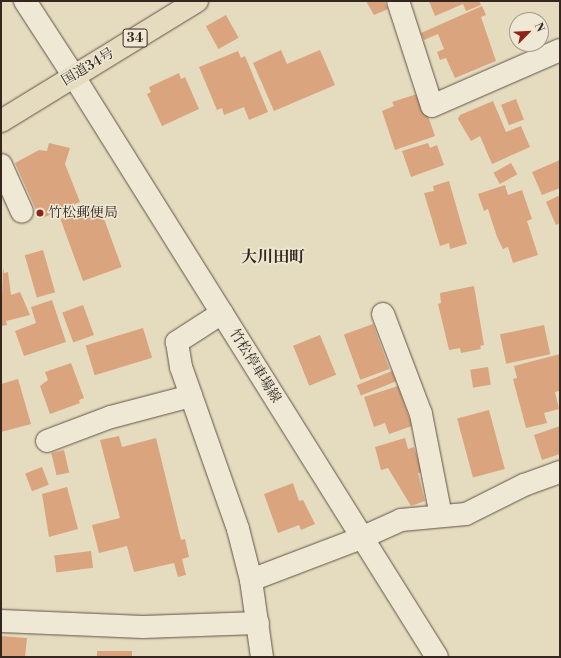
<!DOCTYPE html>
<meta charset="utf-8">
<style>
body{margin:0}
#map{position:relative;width:561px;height:658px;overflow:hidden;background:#e5dbbe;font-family:"Libre Bodoni","Noto Serif JP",serif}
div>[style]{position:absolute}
.building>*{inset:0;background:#daa47f;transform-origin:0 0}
.roads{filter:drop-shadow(0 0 1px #615348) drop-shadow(0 0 1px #615348)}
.minor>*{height:22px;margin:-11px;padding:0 11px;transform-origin:11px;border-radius:11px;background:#eee8d5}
.tertiary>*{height:22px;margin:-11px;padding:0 11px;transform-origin:11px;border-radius:11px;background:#eee8d5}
.secondary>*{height:22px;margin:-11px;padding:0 11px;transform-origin:11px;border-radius:11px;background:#eee8d5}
.trunk>*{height:22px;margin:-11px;padding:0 11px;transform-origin:11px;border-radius:11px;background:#e5dbbe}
.dots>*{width:11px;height:11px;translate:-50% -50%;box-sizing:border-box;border:2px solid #eee8d5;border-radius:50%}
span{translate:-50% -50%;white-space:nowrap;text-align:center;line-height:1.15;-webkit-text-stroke:3px #eee8d5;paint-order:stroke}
.shield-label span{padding:1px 3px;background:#eee8d5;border:1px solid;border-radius:3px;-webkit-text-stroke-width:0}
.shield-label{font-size:13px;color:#352620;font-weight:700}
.street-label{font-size:14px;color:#352620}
.poi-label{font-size:14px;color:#352620}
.left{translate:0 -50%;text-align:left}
.quarter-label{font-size:16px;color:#352620;font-weight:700}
.frame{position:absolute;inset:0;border:2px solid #352620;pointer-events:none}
.north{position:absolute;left:509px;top:12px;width:40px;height:40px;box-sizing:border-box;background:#eee8d5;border:1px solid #a49a8d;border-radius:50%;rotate:66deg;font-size:11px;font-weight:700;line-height:16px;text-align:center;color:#352620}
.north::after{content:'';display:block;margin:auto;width:14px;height:18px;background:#8f2418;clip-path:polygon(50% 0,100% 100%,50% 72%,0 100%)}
</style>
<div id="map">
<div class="building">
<div style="clip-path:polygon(366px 1px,384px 1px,388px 9px,374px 15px)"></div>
<div style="clip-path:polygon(429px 1px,479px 1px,481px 5px,466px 11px,463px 4px,435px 16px)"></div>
<div style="clip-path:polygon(482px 6px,486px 15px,481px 17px,496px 61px,455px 78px,446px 58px,440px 60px,437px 52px,444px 49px,438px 34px,424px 40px,421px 33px)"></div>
<div style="left:226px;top:15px;width:26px;height:23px;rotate:61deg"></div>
<div style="clip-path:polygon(281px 50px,287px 64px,320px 50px,335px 85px,274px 111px,253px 63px)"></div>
<div style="clip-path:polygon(238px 51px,241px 58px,245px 56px,268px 112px,249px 120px,244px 107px,224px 115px,222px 108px,217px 110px,199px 67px)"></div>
<div style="clip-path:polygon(179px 73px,181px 79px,185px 77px,199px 109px,162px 126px,147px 94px,151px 92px,149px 87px)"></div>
<div style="clip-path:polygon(420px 93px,435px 136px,395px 150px,382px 111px,394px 106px,392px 102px)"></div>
<div style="left:516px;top:99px;width:22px;height:16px;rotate:69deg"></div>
<div style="clip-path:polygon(493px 101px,506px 132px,521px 126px,530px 147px,492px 164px,480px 136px,471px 141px,458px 119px,460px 115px)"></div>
<div style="clip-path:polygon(49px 143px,70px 148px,65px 164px,80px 202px,40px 219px,15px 163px,39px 150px,47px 151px)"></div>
<div style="clip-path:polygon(428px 143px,430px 148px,437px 145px,444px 165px,411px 177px,402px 151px)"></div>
<div style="clip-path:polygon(560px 160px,560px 188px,542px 195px,532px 172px)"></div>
<div style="left:511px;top:163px;width:13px;height:20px;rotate:61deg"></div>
<div style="clip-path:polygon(449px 181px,467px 244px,450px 249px,449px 243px,440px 246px,424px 193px,434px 191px,433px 186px)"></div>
<div style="clip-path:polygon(505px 185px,508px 195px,522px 190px,532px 219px,527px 221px,538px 255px,513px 263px,508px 247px,503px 249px,497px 237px,488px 209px,484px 211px,478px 194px)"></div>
<div style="clip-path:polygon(560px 195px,560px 223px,556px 225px,546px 202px)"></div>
<div style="left:99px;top:205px;width:66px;height:41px;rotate:70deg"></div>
<div style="left:43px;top:250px;width:44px;height:19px;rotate:74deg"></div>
<div style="clip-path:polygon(3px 268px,4px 273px,8px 272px,11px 295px,20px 292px,30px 315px,6px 321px,7px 325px,1px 326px)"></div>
<div style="clip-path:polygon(474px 286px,484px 345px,480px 346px,481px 349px,461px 353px,460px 348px,449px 350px,438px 304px,441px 303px,440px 293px)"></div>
<div style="clip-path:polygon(52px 300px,66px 342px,24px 356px,15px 331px,36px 323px,31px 307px)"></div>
<div style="left:83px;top:305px;width:32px;height:22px;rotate:70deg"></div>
<div style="left:373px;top:324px;width:48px;height:31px;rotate:70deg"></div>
<div style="left:544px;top:325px;width:30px;height:45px;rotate:78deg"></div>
<div style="left:143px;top:328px;width:31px;height:60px;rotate:73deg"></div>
<div style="left:320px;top:335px;width:43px;height:29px;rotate:68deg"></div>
<div style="clip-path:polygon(560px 354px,560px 387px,559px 391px,555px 392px,559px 409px,544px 413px,547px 423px,526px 428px,513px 379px,517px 378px,514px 366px)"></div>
<div style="clip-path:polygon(71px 363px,84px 398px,79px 400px,80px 403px,50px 414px,40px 386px,48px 380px,45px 372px)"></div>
<div style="left:488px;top:367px;width:18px;height:18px;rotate:81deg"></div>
<div style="left:392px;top:371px;width:11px;height:38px;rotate:68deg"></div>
<div style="clip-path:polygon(18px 379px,31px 424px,1px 432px,1px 384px)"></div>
<div style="clip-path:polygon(398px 386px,412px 426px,389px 434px,385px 423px,374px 427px,364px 397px)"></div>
<div style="left:489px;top:410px;width:61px;height:33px;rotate:75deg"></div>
<div style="clip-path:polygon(560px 426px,560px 454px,542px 460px,534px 435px)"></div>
<div style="clip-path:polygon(119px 436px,122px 447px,156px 438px,181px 540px,185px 539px,189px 557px,182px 559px,186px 575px,178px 577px,174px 563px,134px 572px,127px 546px,99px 553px,92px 525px,120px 518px,100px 440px)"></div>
<div style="clip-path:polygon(405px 438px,408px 449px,414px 447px,422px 472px,418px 473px,425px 501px,411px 506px,388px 468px,381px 470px,375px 447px)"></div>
<div style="left:64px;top:450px;width:23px;height:13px;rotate:77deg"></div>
<div style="left:42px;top:467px;width:19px;height:18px;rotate:69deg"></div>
<div style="clip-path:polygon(293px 483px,299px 501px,303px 500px,315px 524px,301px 530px,299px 525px,278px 533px,264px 494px)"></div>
<div style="clip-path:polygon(67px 487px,78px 529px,49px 537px,42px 494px)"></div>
<div style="left:91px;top:551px;width:17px;height:37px;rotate:83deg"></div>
<div style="clip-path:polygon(1px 636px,27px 638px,25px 657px,1px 657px)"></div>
<div style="left:97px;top:651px;width:35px;height:6px"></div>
</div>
<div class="roads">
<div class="minor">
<div style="left:398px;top:1px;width:110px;rotate:72.1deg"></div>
<div style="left:432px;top:106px;width:140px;rotate:-23.6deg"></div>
<div style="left:1px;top:165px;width:51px;rotate:65.9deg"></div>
<div style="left:383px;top:314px;width:107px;rotate:69.2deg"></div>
<div style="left:421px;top:414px;width:104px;rotate:78.9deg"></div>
<div style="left:47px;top:441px;width:68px;rotate:-20.6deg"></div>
<div style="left:111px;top:417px;width:83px;rotate:-14.7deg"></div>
<div style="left:251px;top:580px;width:118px;rotate:-20.9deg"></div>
<div style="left:361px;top:538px;width:44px;rotate:-24.2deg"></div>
<div style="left:401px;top:520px;width:65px;rotate:-5.3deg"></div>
<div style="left:466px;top:514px;width:65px;rotate:-26.6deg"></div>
<div style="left:524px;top:485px;width:38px;rotate:-20deg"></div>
<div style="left:1px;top:621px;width:142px;rotate:2.4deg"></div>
<div style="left:143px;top:627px;width:115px;rotate:-2deg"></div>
</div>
<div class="tertiary">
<div style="left:25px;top:1px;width:88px;rotate:57deg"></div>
<div style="left:222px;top:313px;width:54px;rotate:147.2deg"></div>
<div style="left:177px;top:342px;width:25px;rotate:81deg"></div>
<div style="left:181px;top:367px;width:172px;rotate:70.6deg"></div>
<div style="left:238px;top:529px;width:53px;rotate:75.7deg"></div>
<div style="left:251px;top:580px;width:78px;rotate:81.9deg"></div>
</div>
<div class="secondary">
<div style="left:73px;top:75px;width:686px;rotate:57.98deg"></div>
</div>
<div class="trunk">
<div style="left:1px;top:121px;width:230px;rotate:-31.5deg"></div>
</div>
</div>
<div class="dots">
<div style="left:40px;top:213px;background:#8f2418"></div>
</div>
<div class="shield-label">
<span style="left:135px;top:38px">34</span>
</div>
<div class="street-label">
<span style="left:88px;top:67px;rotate:-31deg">国道34号</span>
<span style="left:255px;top:366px;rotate:58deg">竹松停車場線</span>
</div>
<div class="poi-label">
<span class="left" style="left:48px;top:213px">竹松郵便局</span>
</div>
<div class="quarter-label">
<span style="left:273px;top:257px">大川田町</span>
</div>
<div class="frame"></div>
<div class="north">N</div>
</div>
